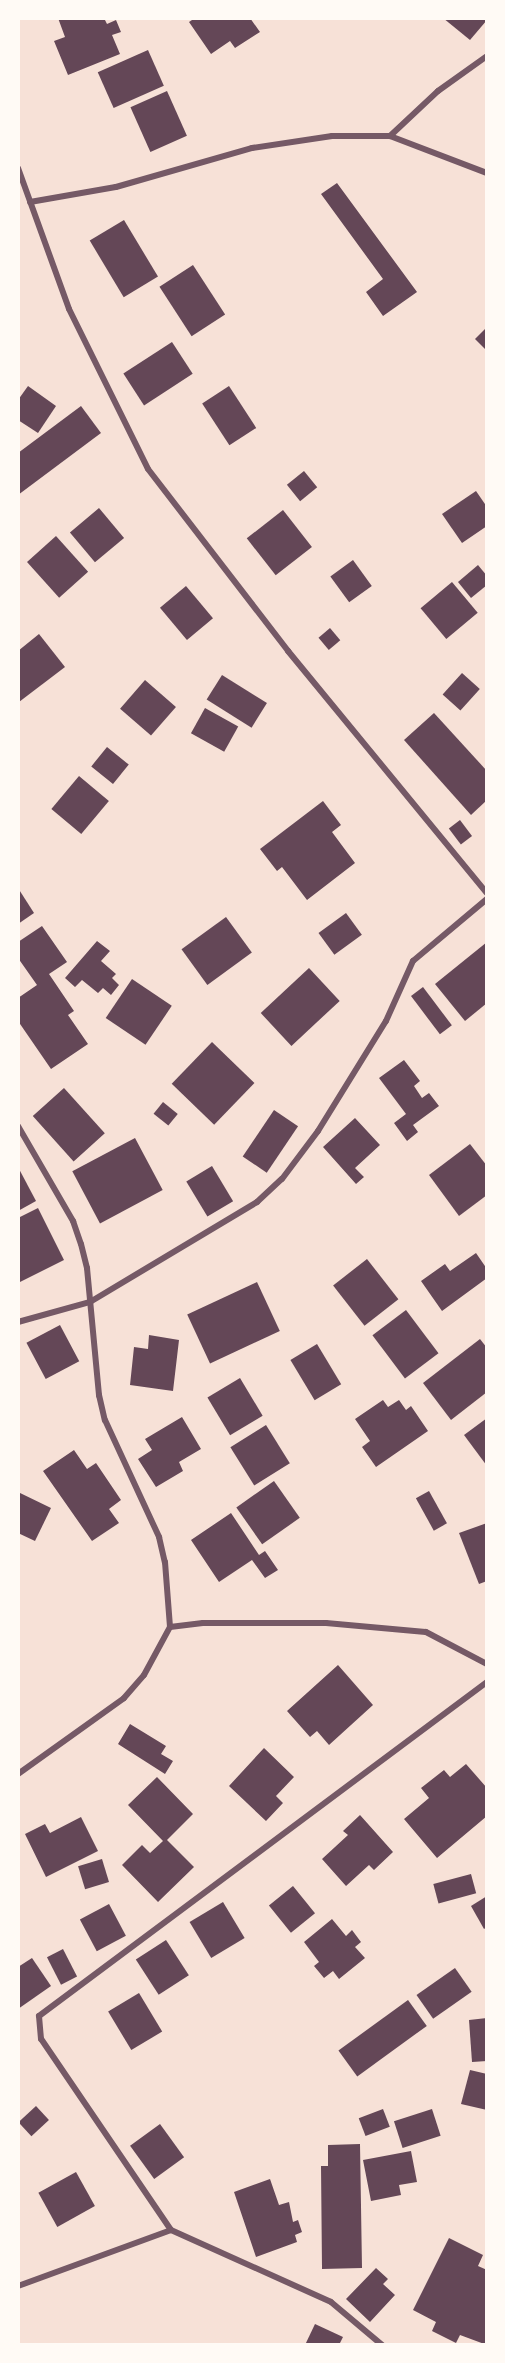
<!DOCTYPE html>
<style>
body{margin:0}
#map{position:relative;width:505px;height:2363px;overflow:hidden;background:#f7e1d7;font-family:Arial,sans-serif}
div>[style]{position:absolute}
.building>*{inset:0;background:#644757;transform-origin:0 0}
.minor>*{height:6px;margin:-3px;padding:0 3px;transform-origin:3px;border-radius:3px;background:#755966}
span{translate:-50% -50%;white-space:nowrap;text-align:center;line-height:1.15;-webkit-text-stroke:6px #fffaf5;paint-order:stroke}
.frame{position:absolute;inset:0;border:20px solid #fffaf5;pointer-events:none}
</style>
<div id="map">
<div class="building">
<div style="clip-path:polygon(58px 18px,104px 18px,107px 24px,116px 20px,121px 32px,112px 35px,120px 54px,68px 75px,54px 41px,65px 37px)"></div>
<div style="clip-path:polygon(195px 18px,250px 18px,260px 32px,235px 48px,230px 41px,211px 54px,189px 22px)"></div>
<div style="clip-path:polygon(443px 18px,487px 18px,487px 20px,470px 40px)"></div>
<div style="left:148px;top:50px;width:39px;height:55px;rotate:66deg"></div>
<div style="left:167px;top:91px;width:49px;height:40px;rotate:66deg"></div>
<div style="clip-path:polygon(337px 183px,417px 292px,383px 316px,366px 292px,383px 279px,321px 194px)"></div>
<div style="left:124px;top:220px;width:66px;height:40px;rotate:59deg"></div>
<div style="left:193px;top:265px;width:59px;height:40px;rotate:57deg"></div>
<div style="clip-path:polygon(487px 327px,487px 351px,475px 339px)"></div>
<div style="left:172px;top:342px;width:38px;height:58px;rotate:57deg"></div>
<div style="clip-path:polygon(28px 386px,56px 406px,38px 433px,18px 420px,18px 400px)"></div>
<div style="left:229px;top:386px;width:50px;height:32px;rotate:57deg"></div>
<div style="clip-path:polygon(81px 406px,101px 433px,18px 495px,18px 453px)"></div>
<div style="left:304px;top:471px;width:21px;height:22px;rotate:51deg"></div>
<div style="clip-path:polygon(476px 491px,487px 507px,487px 526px,462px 543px,442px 514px)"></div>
<div style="left:99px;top:508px;width:39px;height:38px;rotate:50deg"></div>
<div style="left:283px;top:510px;width:47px;height:46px;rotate:52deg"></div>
<div style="left:56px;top:536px;width:48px;height:39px;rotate:48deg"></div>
<div style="left:353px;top:560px;width:32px;height:28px;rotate:54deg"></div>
<div style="clip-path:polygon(478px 565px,487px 576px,487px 585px,471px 598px,458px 582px)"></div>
<div style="left:452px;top:582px;width:40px;height:41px;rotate:50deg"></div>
<div style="left:186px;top:586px;width:42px;height:34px;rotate:50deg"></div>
<div style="left:330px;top:628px;width:16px;height:15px;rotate:50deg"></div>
<div style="clip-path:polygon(39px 634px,65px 667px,19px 702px,18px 651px)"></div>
<div style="left:462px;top:673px;width:24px;height:29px;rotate:42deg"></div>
<div style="left:222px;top:675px;width:53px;height:29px;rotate:32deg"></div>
<div style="left:145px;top:680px;width:41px;height:38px;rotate:41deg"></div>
<div style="left:205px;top:708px;width:38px;height:29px;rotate:29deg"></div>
<div style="clip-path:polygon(434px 713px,487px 771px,487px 800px,471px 815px,404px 740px)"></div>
<div style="left:107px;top:747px;width:28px;height:25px;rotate:39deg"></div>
<div style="left:79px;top:776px;width:39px;height:43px;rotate:40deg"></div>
<div style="clip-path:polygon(323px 801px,341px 825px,332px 832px,355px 863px,307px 900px,282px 867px,277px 871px,260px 849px)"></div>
<div style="left:460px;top:820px;width:20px;height:14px;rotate:53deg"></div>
<div style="clip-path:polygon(18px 888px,34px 913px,18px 924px)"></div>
<div style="left:346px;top:913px;width:27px;height:34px;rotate:54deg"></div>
<div style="left:226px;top:917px;width:44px;height:55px;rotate:54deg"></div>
<div style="clip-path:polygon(42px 926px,67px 962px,49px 974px,74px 1011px,68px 1015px,88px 1044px,51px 1069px,18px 1021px,18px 998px,37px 985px,18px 958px,18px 942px)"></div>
<div style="clip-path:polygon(97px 941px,110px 951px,101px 961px,116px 974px,112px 978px,119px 985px,111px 995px,103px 988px,98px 993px,82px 980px,75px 987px,65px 978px)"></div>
<div style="clip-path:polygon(487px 942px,487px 1003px,465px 1021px,435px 984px)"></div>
<div style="left:309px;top:968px;width:45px;height:66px;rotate:47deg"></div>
<div style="left:132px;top:979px;width:48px;height:47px;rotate:34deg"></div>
<div style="left:423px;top:987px;width:48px;height:15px;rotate:53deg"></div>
<div style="left:212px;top:1042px;width:59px;height:58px;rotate:44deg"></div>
<div style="clip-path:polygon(404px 1060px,420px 1081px,414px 1086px,422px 1098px,429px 1093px,439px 1106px,413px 1125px,418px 1132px,407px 1141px,394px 1123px,406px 1114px,379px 1078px)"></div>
<div style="left:64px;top:1088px;width:61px;height:42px;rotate:48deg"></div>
<div style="left:163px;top:1102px;width:19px;height:15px;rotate:39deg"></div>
<div style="left:274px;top:1110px;width:29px;height:56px;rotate:34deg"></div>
<div style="clip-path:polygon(355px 1118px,380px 1145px,355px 1168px,364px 1177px,356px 1184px,323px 1147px)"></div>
<div style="left:135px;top:1138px;width:59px;height:71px;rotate:62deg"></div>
<div style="clip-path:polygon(470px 1144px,487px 1166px,487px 1195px,459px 1216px,429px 1175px)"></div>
<div style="left:212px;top:1166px;width:41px;height:30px;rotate:59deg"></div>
<div style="clip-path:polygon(18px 1167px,36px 1201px,18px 1211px)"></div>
<div style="clip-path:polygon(38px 1208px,64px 1260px,18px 1283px,18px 1218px)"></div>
<div style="clip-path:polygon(476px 1253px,487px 1269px,487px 1278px,442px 1311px,421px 1281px,445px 1264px,450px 1271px)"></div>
<div style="left:367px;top:1259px;width:51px;height:43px;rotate:52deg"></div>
<div style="left:257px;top:1282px;width:54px;height:77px;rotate:65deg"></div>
<div style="left:406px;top:1310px;width:54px;height:42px;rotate:53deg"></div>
<div style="left:60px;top:1325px;width:41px;height:38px;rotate:62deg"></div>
<div style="clip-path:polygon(149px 1335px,179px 1340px,173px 1391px,130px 1385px,134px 1347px,148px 1349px)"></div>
<div style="clip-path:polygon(480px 1339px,487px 1348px,487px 1392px,451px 1420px,423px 1383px)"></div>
<div style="left:317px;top:1344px;width:47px;height:31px;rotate:59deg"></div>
<div style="left:240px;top:1378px;width:44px;height:38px;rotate:59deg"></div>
<div style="clip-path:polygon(383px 1400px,388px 1407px,399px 1400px,406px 1410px,411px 1406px,428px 1431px,376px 1467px,362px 1447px,370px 1441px,355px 1419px)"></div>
<div style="clip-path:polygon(182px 1417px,201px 1449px,179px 1462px,183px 1471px,156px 1487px,138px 1459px,152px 1450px,145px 1439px)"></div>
<div style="clip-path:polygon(487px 1418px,487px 1466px,464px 1435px)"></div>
<div style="left:266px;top:1425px;width:45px;height:42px;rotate:58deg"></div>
<div style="clip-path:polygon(74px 1450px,87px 1469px,96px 1463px,121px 1500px,109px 1509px,119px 1523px,92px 1541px,43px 1471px)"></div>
<div style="left:274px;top:1481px;width:45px;height:46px;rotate:55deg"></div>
<div style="left:429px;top:1491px;width:37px;height:15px;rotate:61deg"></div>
<div style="clip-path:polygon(18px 1492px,51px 1508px,35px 1541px,18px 1533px)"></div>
<div style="clip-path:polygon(231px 1513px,259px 1555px,265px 1551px,278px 1570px,265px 1578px,252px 1560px,219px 1582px,191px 1540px)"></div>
<div style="clip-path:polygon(487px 1523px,487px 1581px,479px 1584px,459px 1533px)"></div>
<div style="clip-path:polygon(338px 1665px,373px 1705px,329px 1745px,317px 1731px,310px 1737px,287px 1711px)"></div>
<div style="clip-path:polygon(130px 1724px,166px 1746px,161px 1754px,173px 1761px,165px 1774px,118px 1744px)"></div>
<div style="clip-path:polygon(264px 1748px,294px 1777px,276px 1796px,283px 1803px,266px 1821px,229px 1786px)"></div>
<div style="clip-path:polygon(466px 1764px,487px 1788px,487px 1816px,437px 1858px,404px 1819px,429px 1798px,421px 1788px,444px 1770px,450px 1777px)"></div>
<div style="clip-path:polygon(157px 1777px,193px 1814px,167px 1840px,194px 1867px,158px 1902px,122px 1865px,142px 1845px,150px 1853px,163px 1841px,128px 1805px)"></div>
<div style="clip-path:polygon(360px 1815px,393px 1852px,374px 1870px,369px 1865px,346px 1886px,322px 1859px,348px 1835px,343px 1831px)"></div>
<div style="clip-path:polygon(81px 1817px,98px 1851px,46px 1877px,25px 1834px,45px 1824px,50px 1833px)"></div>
<div style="left:102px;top:1859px;width:24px;height:25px;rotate:73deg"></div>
<div style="left:471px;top:1874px;width:20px;height:39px;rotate:75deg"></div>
<div style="left:293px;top:1886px;width:35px;height:31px;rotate:51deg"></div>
<div style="clip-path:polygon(487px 1896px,487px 1927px,484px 1929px,471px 1906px)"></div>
<div style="left:223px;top:1902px;width:42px;height:39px;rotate:59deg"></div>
<div style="left:109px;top:1904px;width:36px;height:33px;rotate:62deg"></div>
<div style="clip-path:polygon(332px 1919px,346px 1936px,352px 1930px,361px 1942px,355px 1947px,365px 1958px,339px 1979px,333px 1971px,324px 1978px,314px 1966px,319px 1962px,304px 1942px)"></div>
<div style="left:166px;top:1940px;width:42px;height:36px;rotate:57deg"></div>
<div style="left:63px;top:1949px;width:31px;height:18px;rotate:63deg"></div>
<div style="clip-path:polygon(32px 1958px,51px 1986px,18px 2009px,18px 1967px)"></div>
<div style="left:455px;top:1968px;width:29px;height:47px;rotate:55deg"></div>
<div style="left:139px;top:1993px;width:45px;height:36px;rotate:59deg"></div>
<div style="left:408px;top:2000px;width:32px;height:86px;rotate:54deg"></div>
<div style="clip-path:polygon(487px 2018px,487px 2061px,472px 2062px,469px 2020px)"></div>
<div style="clip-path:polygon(470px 2070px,487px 2074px,487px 2110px,461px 2104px)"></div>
<div style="left:36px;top:2106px;width:19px;height:24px;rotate:47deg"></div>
<div style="left:383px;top:2109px;width:19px;height:26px;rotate:69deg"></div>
<div style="left:432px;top:2109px;width:28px;height:40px;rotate:72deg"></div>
<div style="left:160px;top:2124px;width:41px;height:37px;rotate:54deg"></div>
<div style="clip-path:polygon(360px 2144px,362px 2268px,322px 2269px,321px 2166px,328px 2166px,328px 2145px)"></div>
<div style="clip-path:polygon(411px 2151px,417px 2182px,399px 2185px,401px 2195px,371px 2201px,363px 2160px)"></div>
<div style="left:76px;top:2172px;width:39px;height:43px;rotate:61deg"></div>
<div style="clip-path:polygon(270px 2179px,279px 2205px,289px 2202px,293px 2222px,298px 2220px,302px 2232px,295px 2235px,297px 2242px,256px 2257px,234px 2192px)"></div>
<div style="clip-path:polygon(449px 2238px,483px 2255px,478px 2266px,487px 2270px,487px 2345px,460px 2335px,456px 2343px,432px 2331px,436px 2322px,413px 2310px)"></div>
<div style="clip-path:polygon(376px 2268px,388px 2279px,383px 2284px,395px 2295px,370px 2322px,346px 2299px)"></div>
<div style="clip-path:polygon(315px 2324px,343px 2337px,339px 2345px,305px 2345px)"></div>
</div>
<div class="minor">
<div style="left:390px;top:136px;width:104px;rotate:20.9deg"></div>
<div style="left:18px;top:168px;width:150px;rotate:70.1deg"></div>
<div style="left:69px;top:309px;width:178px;rotate:63.7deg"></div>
<div style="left:148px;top:469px;width:230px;rotate:52.4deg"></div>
<div style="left:288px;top:651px;width:313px;rotate:50.6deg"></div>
<div style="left:30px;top:202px;width:87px;rotate:-9.9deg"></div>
<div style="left:116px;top:187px;width:141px;rotate:-16deg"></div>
<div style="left:252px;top:148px;width:81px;rotate:-8.5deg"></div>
<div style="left:332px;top:136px;width:58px"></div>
<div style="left:390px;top:136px;width:66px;rotate:-43.2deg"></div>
<div style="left:438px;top:91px;width:60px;rotate:-35.5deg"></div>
<div style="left:18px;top:1126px;width:110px;rotate:59.9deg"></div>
<div style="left:73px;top:1221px;width:24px;rotate:71deg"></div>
<div style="left:81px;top:1244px;width:25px;rotate:76deg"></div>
<div style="left:87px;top:1268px;width:128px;rotate:84.6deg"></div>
<div style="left:99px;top:1395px;width:26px;rotate:77deg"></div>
<div style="left:105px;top:1420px;width:129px;rotate:65.2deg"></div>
<div style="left:159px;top:1537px;width:26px;rotate:77deg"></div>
<div style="left:165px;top:1562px;width:65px;rotate:85.6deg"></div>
<div style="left:18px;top:1322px;width:75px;rotate:-15.5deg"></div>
<div style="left:90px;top:1302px;width:195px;rotate:-30.9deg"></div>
<div style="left:257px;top:1202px;width:34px;rotate:-43deg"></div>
<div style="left:282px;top:1179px;width:60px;rotate:-53.1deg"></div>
<div style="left:318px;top:1131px;width:129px;rotate:-58.3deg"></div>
<div style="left:386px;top:1021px;width:66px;rotate:-65.8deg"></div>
<div style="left:413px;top:961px;width:97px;rotate:-40deg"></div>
<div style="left:18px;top:1774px;width:130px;rotate:-35.6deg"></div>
<div style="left:124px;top:1698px;width:30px;rotate:-49deg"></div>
<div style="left:144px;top:1675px;width:55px;rotate:-61.6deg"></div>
<div style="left:170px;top:1627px;width:33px;rotate:-7deg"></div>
<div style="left:203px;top:1623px;width:123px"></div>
<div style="left:326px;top:1623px;width:100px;rotate:5.1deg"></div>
<div style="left:426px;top:1632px;width:69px;rotate:27.7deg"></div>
<div style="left:171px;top:2230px;width:231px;rotate:-124.2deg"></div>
<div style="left:41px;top:2039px;width:23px;rotate:-95deg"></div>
<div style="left:39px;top:2016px;width:559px;rotate:-36.71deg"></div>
<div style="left:18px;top:2286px;width:163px;rotate:-20.1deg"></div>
<div style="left:171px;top:2230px;width:175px;rotate:24.2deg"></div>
<div style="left:331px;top:2302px;width:67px;rotate:40.1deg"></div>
</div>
<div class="frame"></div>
</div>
